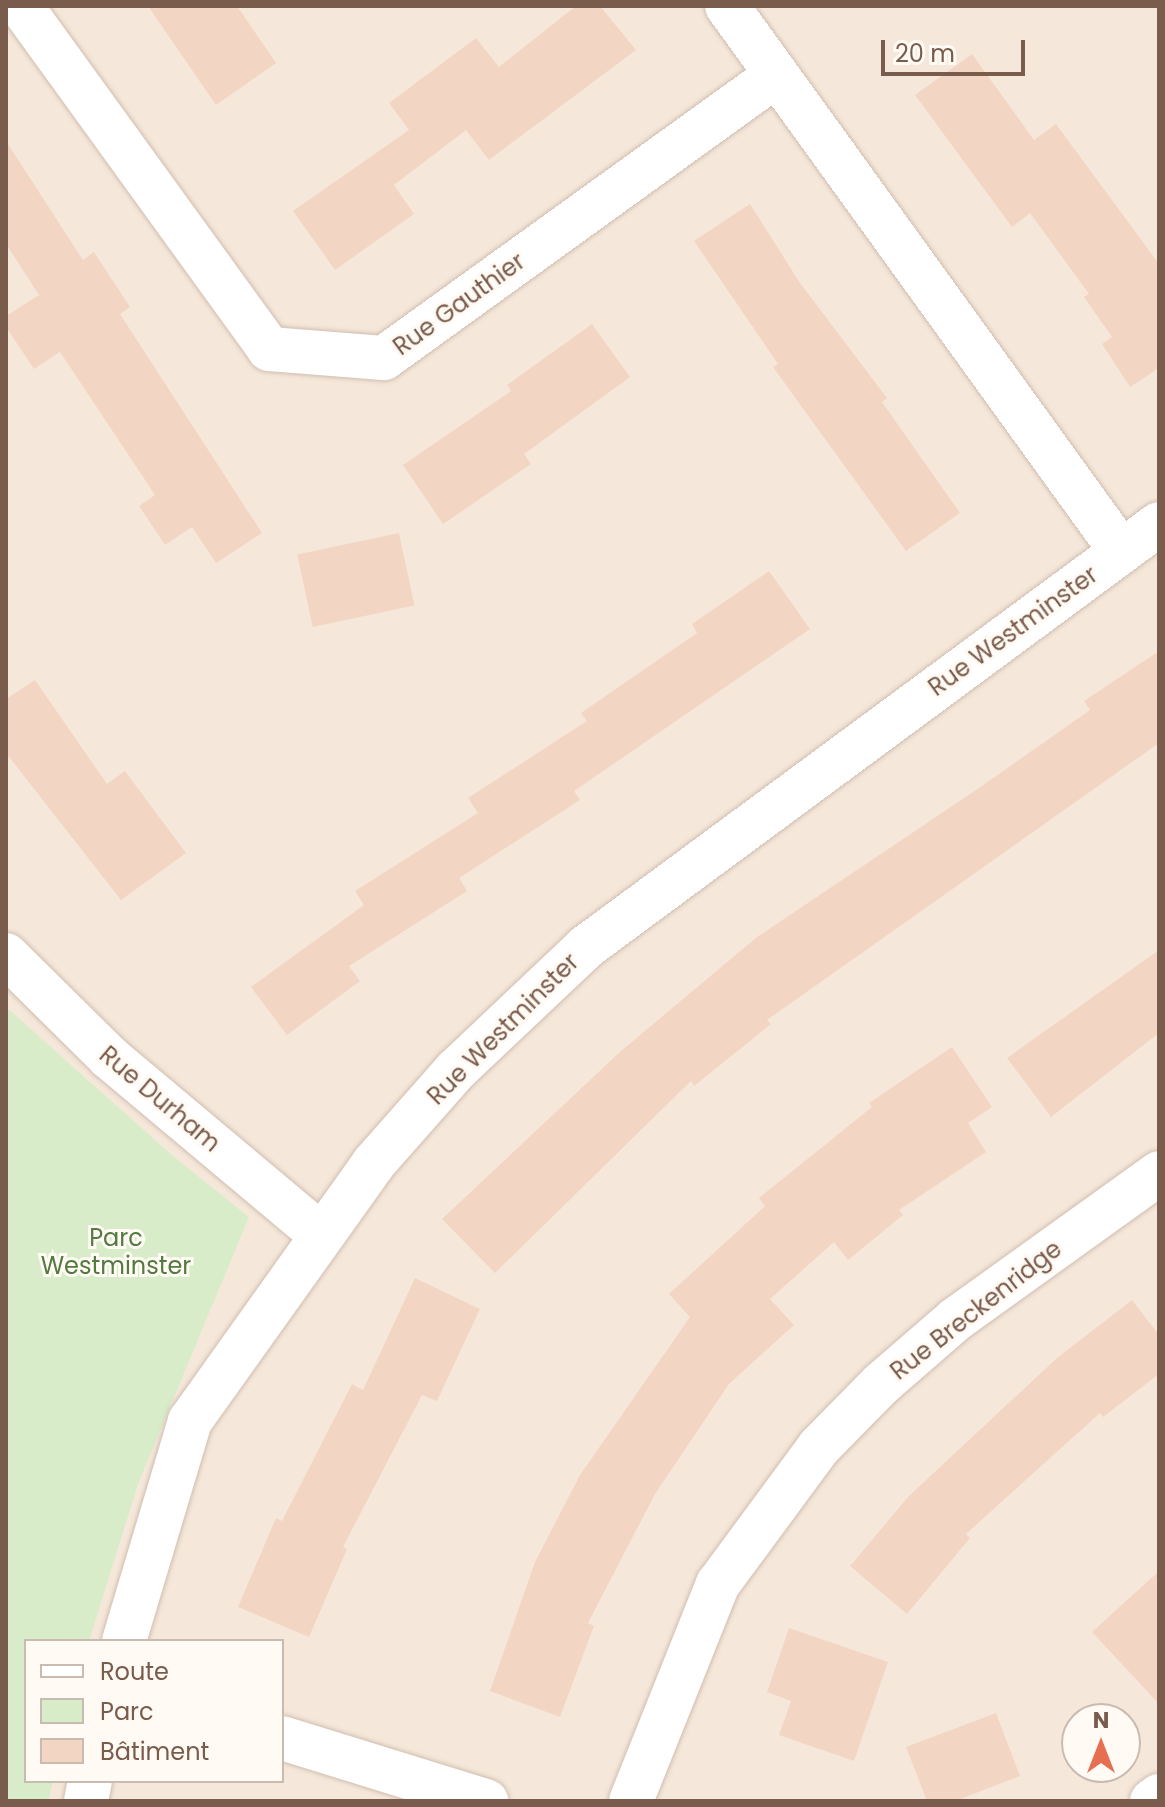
<!DOCTYPE html>
<meta charset="utf-8">
<style>
body{margin:0}
#map{position:relative;width:1165px;height:1807px;overflow:hidden;background:#fdf6ec;font-family:Poppins,sans-serif}
div>[style]{position:absolute}
.residential>*{inset:0;background:#f5e8da}
.green>*{inset:0;background:#d8ecc9}
.building>*{inset:0;background:#f3d5c3;transform-origin:0 0}
.roads{filter:drop-shadow(0 0 2px #d1beb0) drop-shadow(0 0 2px #d1beb0)}
.minor>*{height:44px;margin:-22px;padding:0 22px;transform-origin:22px;border-radius:22px;background:#fff}
span{translate:-50% -50%;white-space:nowrap;text-align:center;line-height:1.15;-webkit-text-stroke:6px #fffaf3;paint-order:stroke}
.street-label{font-size:24px;color:#7a5c4d}
.park-label{font-size:24px;color:#537a41}
.frame{position:absolute;inset:0;border:8px solid #7a5c4d;pointer-events:none}
.legend{position:absolute;left:24px;top:1639px;width:260px;height:144px;box-sizing:border-box;background:#fffaf3;border:2px solid #cabbb1;margin:0;padding:10px 14px;list-style:none;font-size:24px;color:#7a5c4d}
.legend li{display:flex;align-items:center;gap:16px;height:40px}
.legend b{width:40px;border:2px solid #cabbb1}
.north{position:absolute;left:1061px;top:1703px;width:80px;height:80px;box-sizing:border-box;background:#fffaf3;border:2px solid #cabbb1;border-radius:50%;rotate:0deg;font-size:22px;font-weight:700;line-height:32px;text-align:center;color:#7a5c4d}
.north::after{content:'';display:block;margin:auto;width:28px;height:36px;background:#e76f51;clip-path:polygon(50% 0,100% 100%,50% 72%,0 100%)}
.scale{position:absolute;left:881px;top:40px;width:144px;height:36px;box-sizing:border-box;border:4px solid #7a5c4d;border-top:0;padding-left:10px;font-size:24px;line-height:28px;white-space:nowrap;color:#7a5c4d;-webkit-text-stroke:6px #fffaf3;paint-order:stroke}
</style>
<div id="map">
<div class="residential">
<div style="clip-path:polygon(evenodd,6px 6px,1159px 6px,1159px 1801px,6px 1801px,6px 6px,26px 1641px,282px 1641px,282px 1781px,26px 1781px,26px 1641px,6px 6px,1077px 1719px,1125px 1719px,1125px 1767px,1077px 1767px,1077px 1719px)"></div>
</div>
<div class="green">
<div style="clip-path:polygon(6px 1007px,174px 1157px,249px 1217px,138px 1484px,89px 1641px,26px 1641px,26px 1781px,53px 1781px,48px 1801px,6px 1801px)"></div>
</div>
<div class="building">
<div style="clip-path:polygon(148px 6px,237px 6px,276px 63px,216px 105px)"></div>
<div style="clip-path:polygon(576px 6px,600px 6px,636px 50px,489px 160px,466px 130px,394px 185px,414px 214px,335px 270px,293px 211px,409px 130px,389px 103px,476px 38px,499px 67px)"></div>
<div style="clip-path:polygon(972px 54px,1034px 140px,1056px 124px,1159px 264px,1159px 368px,1130px 387px,1102px 344px,1112px 337px,1084px 297px,1089px 294px,1030px 213px,1012px 227px,915px 95px)"></div>
<div style="clip-path:polygon(6px 141px,83px 260px,94px 252px,130px 307px,120px 314px,262px 533px,216px 563px,192px 527px,165px 545px,139px 506px,155px 495px,60px 352px,34px 369px,6px 327px,6px 316px,39px 295px,6px 244px)"></div>
<div style="clip-path:polygon(750px 204px,800px 283px,887px 398px,882px 402px,960px 513px,906px 551px,773px 367px,778px 364px,694px 241px)"></div>
<div style="clip-path:polygon(592px 324px,630px 377px,524px 454px,531px 464px,443px 524px,403px 465px,511px 391px,507px 385px)"></div>
<div style="left:399px;top:533px;width:74px;height:104px;rotate:78deg"></div>
<div style="clip-path:polygon(769px 571px,810px 629px,574px 791px,580px 800px,459px 878px,467px 891px,349px 966px,360px 981px,287px 1035px,251px 987px,364px 905px,355px 891px,478px 813px,468px 798px,587px 721px,581px 713px,697px 633px,692px 624px)"></div>
<div style="clip-path:polygon(1159px 651px,1159px 743px,767px 1020px,771px 1024px,694px 1086px,691px 1081px,495px 1273px,442px 1219px,621px 1051px,757px 937px,979px 788px,1090px 710px,1084px 701px)"></div>
<div style="clip-path:polygon(35px 680px,107px 784px,125px 771px,186px 853px,121px 900px,6px 753px,6px 699px)"></div>
<div style="clip-path:polygon(1159px 950px,1159px 1033px,1051px 1117px,1007px 1058px)"></div>
<div style="clip-path:polygon(952px 1047px,992px 1107px,968px 1123px,986px 1152px,899px 1210px,903px 1215px,848px 1260px,834px 1242px,770px 1299px,794px 1325px,729px 1384px,655px 1494px,588px 1623px,594px 1626px,560px 1717px,490px 1691px,535px 1562px,580px 1475px,690px 1317px,669px 1294px,765px 1206px,759px 1198px,872px 1107px,869px 1103px)"></div>
<div style="clip-path:polygon(415px 1278px,480px 1309px,437px 1401px,422px 1395px,343px 1547px,347px 1549px,309px 1637px,238px 1607px,276px 1518px,282px 1521px,352px 1384px,363px 1390px)"></div>
<div style="clip-path:polygon(1132px 1300px,1159px 1335px,1159px 1374px,1103px 1417px,1100px 1413px,966px 1534px,970px 1538px,907px 1614px,850px 1566px,909px 1496px,1057px 1358px)"></div>
<div style="clip-path:polygon(1159px 1571px,1159px 1704px,1092px 1632px)"></div>
<div style="clip-path:polygon(789px 1628px,888px 1662px,854px 1761px,779px 1735px,791px 1701px,767px 1692px)"></div>
<div style="clip-path:polygon(996px 1713px,1020px 1776px,955px 1801px,927px 1801px,906px 1747px)"></div>
</div>
<div class="roads">
<div class="minor">
<div style="left:21px;top:6px;width:423px;rotate:54.1deg"></div>
<div style="left:269px;top:349px;width:115px;rotate:4.5deg"></div>
<div style="left:384px;top:358px;width:484px;rotate:-35.8deg"></div>
<div style="left:727px;top:6px;width:673px;rotate:54.14deg"></div>
<div style="left:6px;top:955px;width:145px;rotate:44.7deg"></div>
<div style="left:109px;top:1057px;width:277px;rotate:40deg"></div>
<div style="left:124px;top:1641px;width:230px;rotate:-73.3deg"></div>
<div style="left:190px;top:1421px;width:315px;rotate:-54.5deg"></div>
<div style="left:373px;top:1164px;width:125px;rotate:-48.6deg"></div>
<div style="left:456px;top:1070px;width:179px;rotate:-43.4deg"></div>
<div style="left:586px;top:947px;width:712px;rotate:-36.44deg"></div>
<div style="left:282px;top:1738px;width:214px;rotate:17.2deg"></div>
<div style="left:86px;top:1801px;width:20px;rotate:-79deg"></div>
<div style="left:631px;top:1801px;width:234px;rotate:-68.2deg"></div>
<div style="left:718px;top:1584px;width:170px;rotate:-53.6deg"></div>
<div style="left:819px;top:1447px;width:88px;rotate:-45.5deg"></div>
<div style="left:881px;top:1384px;width:99px;rotate:-40.9deg"></div>
<div style="left:956px;top:1319px;width:250px;rotate:-35.7deg"></div>
<div style="left:1152px;top:1801px;width:9px;rotate:-36deg"></div>
</div>
</div>
<div class="street-label">
<span style="left:459px;top:304px;rotate:-36deg">Rue Gauthier</span>
<span style="left:1013px;top:631px;rotate:-36deg">Rue Westminster</span>
<span style="left:503px;top:1029px;rotate:-45deg">Rue Westminster</span>
<span style="left:160px;top:1099px;rotate:40deg">Rue Durham</span>
<span style="left:976px;top:1310px;rotate:-38deg">Rue Breckenridge</span>
</div>
<div class="park-label">
<span style="left:116px;top:1252px">Parc<br>Westminster</span>
</div>
<div class="frame"></div>
<ul class="legend">
<li><b style="height:10px;background:#fff"></b>Route</li>
<li><b style="height:22px;background:#d8ecc9"></b>Parc</li>
<li><b style="height:22px;background:#f3d5c3"></b>Bâtiment</li>
</ul>
<div class="north">N</div>
<div class="scale">20 m</div>
</div>
